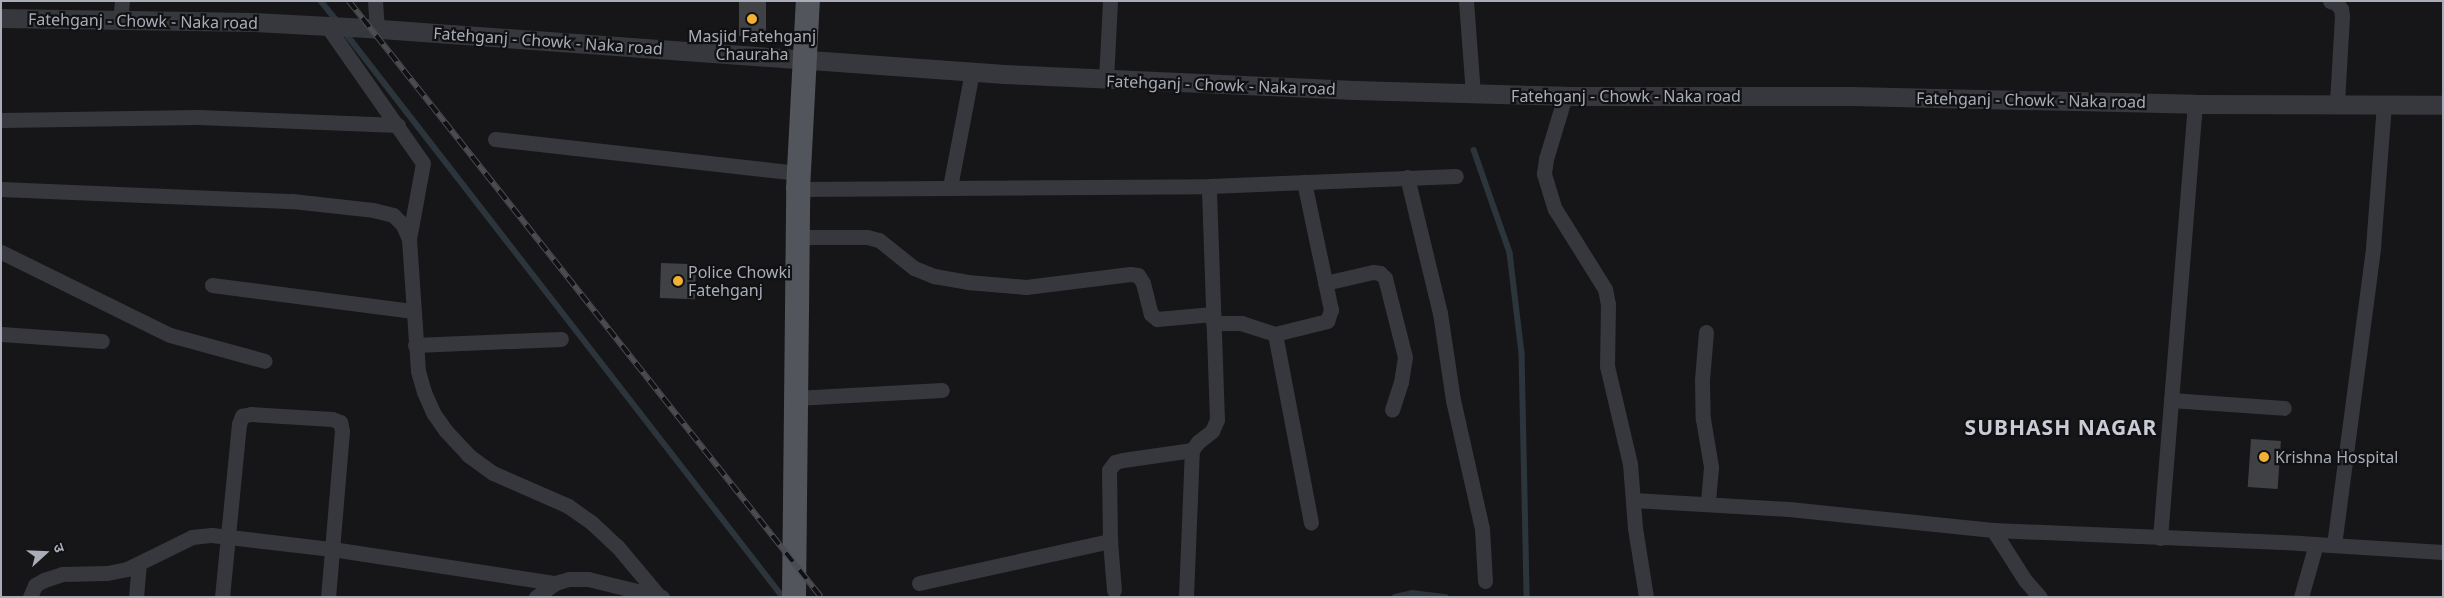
<!DOCTYPE html>
<meta charset="utf-8">
<style>
body{margin:0}
#map{position:relative;width:2444px;height:598px;overflow:hidden;background:#161618;font-family:"Noto Sans","Noto Sans Devanagari",sans-serif}
div>[style]{position:absolute}
.stream>*{height:5.5px;margin:-2.75px;padding:0 2.75px;transform-origin:2.75px;border-radius:2.75px;background:#2c353c}
.building>*{inset:0;background:#404145;transform-origin:0 0}
.minor>*{height:15px;margin:-7.5px;padding:0 7.5px;transform-origin:7.5px;border-radius:7.5px;background:#37383d}
.tertiary>*{height:19px;margin:-9.5px;padding:0 9.5px;transform-origin:9.5px;border-radius:9.5px;background:#37383d}
.primary>*{height:24px;margin:-12px;padding:0 12px;transform-origin:12px;border-radius:12px;background:#53555c}
.rail>*{height:5.5px;margin-top:-2.75px;transform-origin:0;background:repeating-linear-gradient(90deg,#111113 0 11px,#4a4c52 0 22px);box-sizing:border-box;border-block:1px solid #4a4c52}
.dots>*{width:14px;height:14px;translate:-50% -50%;box-sizing:border-box;border:2px solid #111113;border-radius:50%}
span{translate:-50% -50%;white-space:nowrap;text-align:center;line-height:1.15;-webkit-text-stroke:4.5px #111113;paint-order:stroke}
.street-label{font-size:16px;color:#a8adb8}
.poi-label{font-size:16px;color:#a8adb8}
.left{translate:0 -50%;text-align:left}
.district-label{font-size:21px;color:#c9ccd4;font-weight:700;letter-spacing:1px}
.frame{position:absolute;inset:0;border:2px solid #a8adb8;pointer-events:none}
.north{position:absolute;left:20px;top:528px;width:50px;height:50px;-webkit-text-stroke:4px #111113;paint-order:stroke;rotate:70deg;font-size:14px;font-weight:700;line-height:20px;text-align:center;color:#a8adb8}
.north::after{content:'';display:block;margin:auto;width:18px;height:22px;background:#a8adb8;clip-path:polygon(50% 0,100% 100%,50% 72%,0 100%)}
</style>
<div id="map">
<div class="stream">
<div style="left:321px;top:1px;width:26px;rotate:51deg"></div>
<div style="left:344px;top:31px;width:716px;rotate:52.2deg"></div>
<div style="left:1474px;top:150px;width:109px;rotate:70.7deg"></div>
<div style="left:1510px;top:253px;width:101px;rotate:83.2deg"></div>
<div style="left:1522px;top:353px;width:244px;rotate:88.8deg"></div>
<div style="left:1395px;top:597px;width:17px;rotate:-13deg"></div>
<div style="left:1412px;top:593px;width:34px;rotate:7deg"></div>
</div>
<div class="building">
<div style="left:739px;top:1px;width:27px;height:35px"></div>
<div style="left:661px;top:263px;width:35px;height:35px;rotate:2deg"></div>
<div style="left:2251px;top:439px;width:30px;height:48px;rotate:4deg"></div>
</div>
<div class="minor">
<div style="left:375px;top:1px;width:27px;rotate:86deg"></div>
<div style="left:1466px;top:1px;width:93px;rotate:85.7deg"></div>
<div style="left:2330px;top:1px;width:6px;rotate:18deg"></div>
<div style="left:2336px;top:3px;width:8px;rotate:50deg"></div>
<div style="left:2341px;top:9px;width:7px;rotate:82deg"></div>
<div style="left:2342px;top:16px;width:87px;rotate:93.3deg"></div>
<div style="left:120px;top:20px;width:19px;rotate:-84deg"></div>
<div style="left:327px;top:26px;width:167px;rotate:55deg"></div>
<div style="left:423px;top:163px;width:77px;rotate:100.4deg"></div>
<div style="left:1106px;top:80px;width:79px;rotate:-87.1deg"></div>
<div style="left:1565px;top:96px;width:66px;rotate:106.8deg"></div>
<div style="left:1546px;top:159px;width:15px;rotate:98deg"></div>
<div style="left:1544px;top:174px;width:37px;rotate:73deg"></div>
<div style="left:1555px;top:209px;width:94px;rotate:58deg"></div>
<div style="left:1605px;top:289px;width:15px;rotate:79deg"></div>
<div style="left:1608px;top:304px;width:62px;rotate:90.9deg"></div>
<div style="left:1607px;top:366px;width:101px;rotate:76.8deg"></div>
<div style="left:1630px;top:464px;width:64px;rotate:85.5deg"></div>
<div style="left:1635px;top:528px;width:70px;rotate:80.9deg"></div>
<div style="left:1px;top:120px;width:197px;rotate:-0.9deg"></div>
<div style="left:198px;top:117px;width:200px;rotate:2.3deg"></div>
<div style="left:495px;top:139px;width:306px;rotate:6.4deg"></div>
<div style="left:1407px;top:177px;width:140px;rotate:76.4deg"></div>
<div style="left:1440px;top:313px;width:88px;rotate:81.5deg"></div>
<div style="left:1453px;top:400px;width:132px;rotate:77.3deg"></div>
<div style="left:1482px;top:529px;width:52px;rotate:86.7deg"></div>
<div style="left:950px;top:187px;width:117px;rotate:-79.2deg"></div>
<div style="left:1px;top:189px;width:291px;rotate:2.4deg"></div>
<div style="left:292px;top:201px;width:81px;rotate:6.3deg"></div>
<div style="left:373px;top:210px;width:21px;rotate:14deg"></div>
<div style="left:393px;top:215px;width:14px;rotate:45deg"></div>
<div style="left:403px;top:225px;width:15px;rotate:67deg"></div>
<div style="left:409px;top:239px;width:132px;rotate:86.1deg"></div>
<div style="left:418px;top:371px;width:22px;rotate:74deg"></div>
<div style="left:424px;top:392px;width:24px;rotate:66deg"></div>
<div style="left:434px;top:414px;width:21px;rotate:55deg"></div>
<div style="left:446px;top:431px;width:33px;rotate:47deg"></div>
<div style="left:468px;top:455px;width:31px;rotate:36deg"></div>
<div style="left:493px;top:473px;width:82px;rotate:23.7deg"></div>
<div style="left:568px;top:506px;width:29px;rotate:35deg"></div>
<div style="left:592px;top:523px;width:34px;rotate:43deg"></div>
<div style="left:617px;top:546px;width:65px;rotate:50deg"></div>
<div style="left:798px;top:189px;width:411px;rotate:-0.4deg"></div>
<div style="left:797px;top:237px;width:70px"></div>
<div style="left:867px;top:237px;width:12px;rotate:14deg"></div>
<div style="left:879px;top:240px;width:45px;rotate:38.7deg"></div>
<div style="left:914px;top:268px;width:22px;rotate:22deg"></div>
<div style="left:934px;top:276px;width:34px;rotate:10deg"></div>
<div style="left:967px;top:282px;width:59px;rotate:4.8deg"></div>
<div style="left:1026px;top:287px;width:105px;rotate:-7.1deg"></div>
<div style="left:1130px;top:274px;width:8px;rotate:7deg"></div>
<div style="left:1138px;top:275px;width:9px;rotate:58deg"></div>
<div style="left:1143px;top:283px;width:32px;rotate:76deg"></div>
<div style="left:1151px;top:314px;width:8px;rotate:40deg"></div>
<div style="left:1157px;top:319px;width:56px;rotate:-5.1deg"></div>
<div style="left:1px;top:252px;width:188px;rotate:26.2deg"></div>
<div style="left:170px;top:335px;width:98px;rotate:15.3deg"></div>
<div style="left:1325px;top:283px;width:49px;rotate:-12.9deg"></div>
<div style="left:1373px;top:272px;width:7px;rotate:8deg"></div>
<div style="left:1380px;top:273px;width:7px;rotate:45deg"></div>
<div style="left:1385px;top:278px;width:81px;rotate:75.8deg"></div>
<div style="left:1405px;top:357px;width:25px;rotate:99deg"></div>
<div style="left:1401px;top:382px;width:29px;rotate:108deg"></div>
<div style="left:212px;top:285px;width:203px;rotate:7.4deg"></div>
<div style="left:1213px;top:323px;width:28px"></div>
<div style="left:1241px;top:323px;width:36px;rotate:18deg"></div>
<div style="left:1275px;top:334px;width:54px;rotate:-14deg"></div>
<div style="left:1327px;top:321px;width:12px;rotate:-70deg"></div>
<div style="left:1331px;top:310px;width:131px;rotate:-101.9deg"></div>
<div style="left:1706px;top:332px;width:48px;rotate:94.8deg"></div>
<div style="left:1702px;top:380px;width:39px;rotate:89deg"></div>
<div style="left:1703px;top:419px;width:49px;rotate:80.5deg"></div>
<div style="left:1711px;top:467px;width:37px;rotate:95deg"></div>
<div style="left:1px;top:334px;width:101px;rotate:4deg"></div>
<div style="left:1275px;top:334px;width:192px;rotate:79.2deg"></div>
<div style="left:415px;top:345px;width:146px;rotate:-2.4deg"></div>
<div style="left:795px;top:398px;width:147px;rotate:-3.1deg"></div>
<div style="left:2171px;top:400px;width:113px;rotate:4deg"></div>
<div style="left:1633px;top:500px;width:156px;rotate:3.3deg"></div>
<div style="left:1789px;top:509px;width:205px;rotate:5.9deg"></div>
<div style="left:1993px;top:530px;width:306px;rotate:2.4deg"></div>
<div style="left:2299px;top:543px;width:144px;rotate:3.6deg"></div>
<div style="left:1993px;top:530px;width:59px;rotate:57.4deg"></div>
<div style="left:2025px;top:580px;width:23px;rotate:49deg"></div>
<div style="left:2160px;top:538px;width:435px;rotate:-85.4deg"></div>
<div style="left:2334px;top:545px;width:301px;rotate:-82.5deg"></div>
<div style="left:2373px;top:247px;width:144px;rotate:-85.6deg"></div>
<div style="left:919px;top:583px;width:196px;rotate:-12.4deg"></div>
<div style="left:1114px;top:590px;width:49px;rotate:-94.7deg"></div>
<div style="left:1110px;top:541px;width:71px;rotate:-90.8deg"></div>
<div style="left:1109px;top:470px;width:10px;rotate:-53deg"></div>
<div style="left:1115px;top:462px;width:8px;rotate:-14deg"></div>
<div style="left:1123px;top:460px;width:70px;rotate:-8.2deg"></div>
<div style="left:30px;top:597px;width:13px;rotate:-67deg"></div>
<div style="left:35px;top:585px;width:10px;rotate:-29deg"></div>
<div style="left:44px;top:580px;width:19px;rotate:-18deg"></div>
<div style="left:62px;top:574px;width:45px;rotate:-1.3deg"></div>
<div style="left:107px;top:573px;width:20px;rotate:-11deg"></div>
<div style="left:127px;top:569px;width:72px;rotate:-26.2deg"></div>
<div style="left:192px;top:537px;width:20px;rotate:-6deg"></div>
<div style="left:212px;top:535px;width:121px;rotate:6.7deg"></div>
<div style="left:332px;top:549px;width:226px;rotate:8.7deg"></div>
<div style="left:136px;top:597px;width:33px;rotate:-85deg"></div>
<div style="left:222px;top:597px;width:174px;rotate:-84.4deg"></div>
<div style="left:239px;top:424px;width:9px;rotate:-69deg"></div>
<div style="left:242px;top:416px;width:9px;rotate:-13deg"></div>
<div style="left:251px;top:414px;width:81px;rotate:3.5deg"></div>
<div style="left:332px;top:419px;width:9px;rotate:21deg"></div>
<div style="left:340px;top:422px;width:9px;rotate:77deg"></div>
<div style="left:342px;top:431px;width:167px;rotate:94.8deg"></div>
<div style="left:536px;top:597px;width:24px;rotate:-36deg"></div>
<div style="left:555px;top:583px;width:15px;rotate:-16deg"></div>
<div style="left:569px;top:579px;width:19px"></div>
<div style="left:588px;top:579px;width:76px;rotate:13.7deg"></div>
<div style="left:1186px;top:597px;width:147px;rotate:-87.7deg"></div>
<div style="left:1192px;top:450px;width:10px;rotate:-53deg"></div>
<div style="left:1198px;top:442px;width:18px;rotate:-38deg"></div>
<div style="left:1212px;top:431px;width:12px;rotate:-66deg"></div>
<div style="left:1217px;top:420px;width:234px;rotate:-92deg"></div>
<div style="left:1209px;top:186px;width:247px;rotate:-2.3deg"></div>
<div style="left:2301px;top:597px;width:55px;rotate:-74.2deg"></div>
</div>
<div class="tertiary">
<div style="left:1px;top:18px;width:252px;rotate:0.9deg"></div>
<div style="left:253px;top:22px;width:114px;rotate:3deg"></div>
<div style="left:367px;top:28px;width:639px;rotate:4.13deg"></div>
<div style="left:1004px;top:74px;width:351px;rotate:2.6deg"></div>
<div style="left:1355px;top:90px;width:210px;rotate:1.6deg"></div>
<div style="left:1565px;top:96px;width:286px"></div>
<div style="left:1851px;top:96px;width:344px;rotate:1.3deg"></div>
<div style="left:2195px;top:104px;width:248px;rotate:0.2deg"></div>
</div>
<div class="primary">
<div style="left:794px;top:597px;width:408px;rotate:-89.4deg"></div>
<div style="left:798px;top:189px;width:188px;rotate:-87deg"></div>
</div>
<div class="rail">
<div style="left:349px;top:1px;width:760px;rotate:51.62deg"></div>
</div>
<div class="dots">
<div style="left:752px;top:19px;background:#f2b134"></div>
<div style="left:678px;top:281px;background:#f2b134"></div>
<div style="left:2264px;top:457px;background:#f2b134"></div>
</div>
<div class="street-label">
<span style="left:143px;top:21px;rotate:1deg">Fatehganj - Chowk - Naka road</span>
<span style="left:548px;top:41px;rotate:4deg">Fatehganj - Chowk - Naka road</span>
<span style="left:1221px;top:85px;rotate:2deg">Fatehganj - Chowk - Naka road</span>
<span style="left:1626px;top:96px">Fatehganj - Chowk - Naka road</span>
<span style="left:2031px;top:100px;rotate:1deg">Fatehganj - Chowk - Naka road</span>
</div>
<div class="poi-label">
<span style="left:752px;top:45px">Masjid Fatehganj<br>Chauraha</span>
<span class="left" style="left:688px;top:281px">Police Chowki<br>Fatehganj</span>
<span class="left" style="left:2275px;top:457px">Krishna Hospital</span>
</div>
<div class="district-label">
<span style="left:2061px;top:427px">SUBHASH NAGAR</span>
</div>
<div class="frame"></div>
<div class="north">उ</div>
</div>
